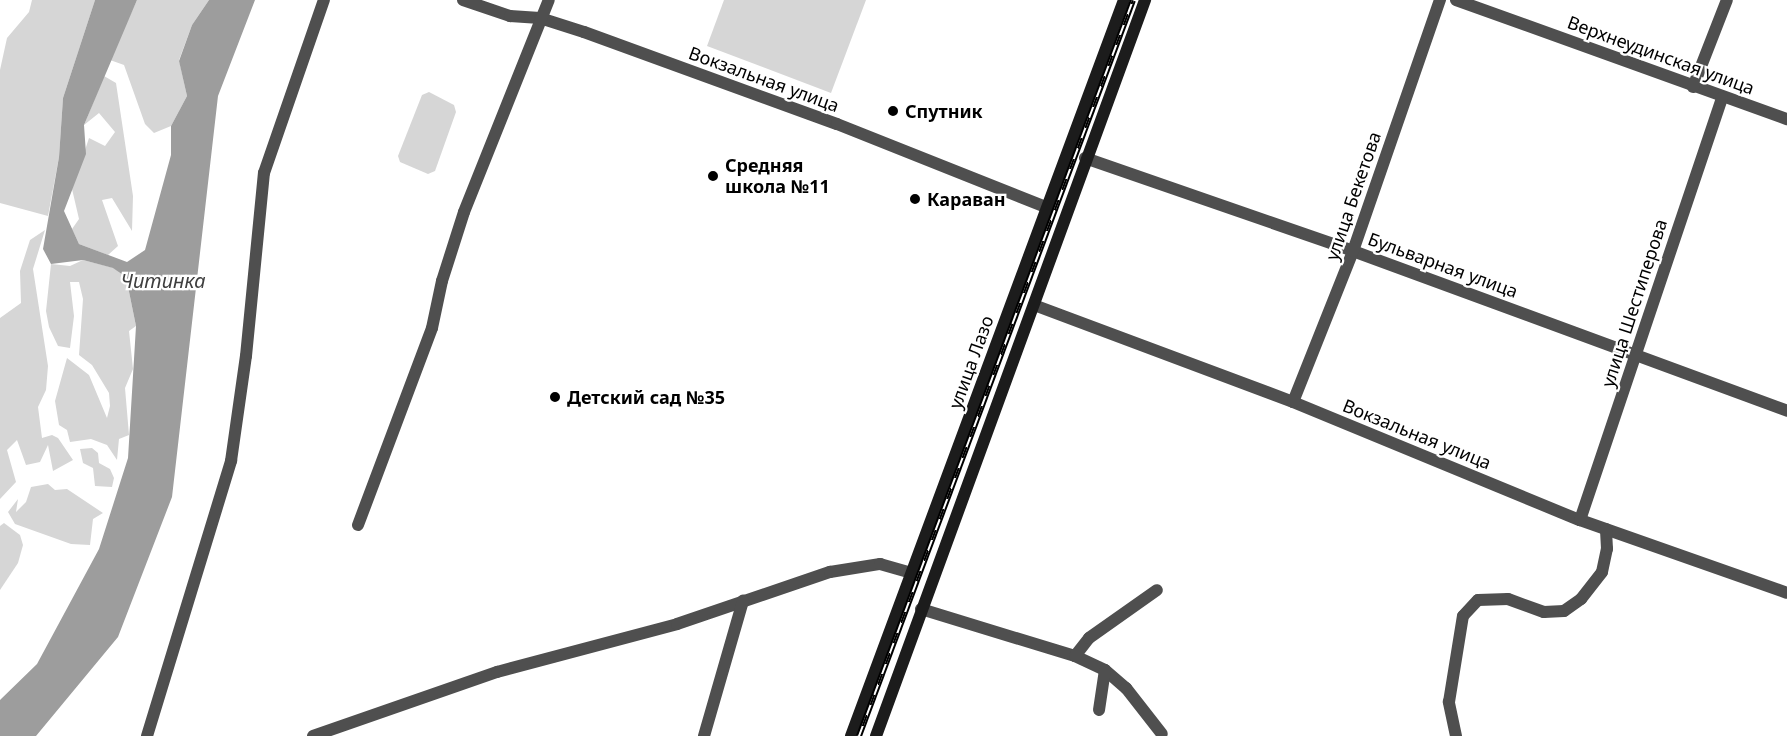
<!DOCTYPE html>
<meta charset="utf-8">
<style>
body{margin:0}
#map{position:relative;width:1787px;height:736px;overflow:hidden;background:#fff;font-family:"Noto Sans",sans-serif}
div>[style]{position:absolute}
.green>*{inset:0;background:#d6d6d6}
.water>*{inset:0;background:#9d9d9d}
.street>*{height:12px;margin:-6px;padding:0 6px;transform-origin:6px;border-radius:6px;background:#4f4f4f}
.secondary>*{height:12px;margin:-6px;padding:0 6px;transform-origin:6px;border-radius:6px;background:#1c1c1c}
.rail>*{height:6px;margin-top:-3px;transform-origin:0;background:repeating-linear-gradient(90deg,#fff 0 11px,#000 0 22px);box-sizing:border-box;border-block:2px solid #000}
.dots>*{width:16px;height:16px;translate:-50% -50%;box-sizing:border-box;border:3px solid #fff;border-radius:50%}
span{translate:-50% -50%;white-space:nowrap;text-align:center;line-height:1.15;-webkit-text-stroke:4.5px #fff;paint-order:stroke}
.street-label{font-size:18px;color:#000}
.poi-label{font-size:18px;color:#000;font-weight:700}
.left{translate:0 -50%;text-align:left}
.water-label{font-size:20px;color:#3e3e3e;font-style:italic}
</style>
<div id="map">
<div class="green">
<div style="clip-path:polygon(32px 0,95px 0,63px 98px,59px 157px,48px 216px,0 203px,0 70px,7px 38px,29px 12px)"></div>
<div style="clip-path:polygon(137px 0,209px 0,192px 25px,179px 60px,187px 96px,171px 126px,154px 133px,145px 124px,124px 65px,110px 60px)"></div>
<div style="clip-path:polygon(724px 0,866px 0,831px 93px,707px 46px)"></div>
<div style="clip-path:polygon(104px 76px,116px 83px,133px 196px,132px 231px,112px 198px,102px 200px,118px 246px,108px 255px,79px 244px,72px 229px,79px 219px,72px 189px,89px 138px,105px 146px,115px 132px,99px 113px,84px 125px)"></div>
<div style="clip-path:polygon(429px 92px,454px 105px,456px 112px,435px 171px,428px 174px,400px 162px,398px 156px,422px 95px)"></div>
<div style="clip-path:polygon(45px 230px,33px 269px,48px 366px,46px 390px,38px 407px,42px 438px,52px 435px,58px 438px,73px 460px,53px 471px,48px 445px,40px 462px,26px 465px,17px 440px,7px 450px,16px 482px,0 499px,0 318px,21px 303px,20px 271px,30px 240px)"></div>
<div style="clip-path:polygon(83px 260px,114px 268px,126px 277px,136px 326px,129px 331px,133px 369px,125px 388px,129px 435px,119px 439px,117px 460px,107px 445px,91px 439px,70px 442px,67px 430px,59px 425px,55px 401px,67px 358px,89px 375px,107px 418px,110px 406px,109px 393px,92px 365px,79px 355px,83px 299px,79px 282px,70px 282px,74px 316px,70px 348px,58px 346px,49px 327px,46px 311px,51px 264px,70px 266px)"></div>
<div style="clip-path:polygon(92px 448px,98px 453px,99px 463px,110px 469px,114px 478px,112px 487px,95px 486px,93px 468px,83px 463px,80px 449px)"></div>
<div style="clip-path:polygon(48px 484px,55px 490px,67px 489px,103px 513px,93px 519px,90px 545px,71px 544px,15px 524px,8px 512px,18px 499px,16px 512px,26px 502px,31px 487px)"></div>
<div style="clip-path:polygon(4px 523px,20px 535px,23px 545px,18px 563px,0 590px,0 526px)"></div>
</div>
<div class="water">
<div style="clip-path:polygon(95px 0,137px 0,84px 125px,86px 154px,64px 211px,79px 244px,127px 262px,145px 250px,171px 155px,171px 126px,187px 96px,179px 61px,192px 25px,209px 0,255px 0,218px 96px,172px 497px,118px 637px,36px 736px,0 736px,0 700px,37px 664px,99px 549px,128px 458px,136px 326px,126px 277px,113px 268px,83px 260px,51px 264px,43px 249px,59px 157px,63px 98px)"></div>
</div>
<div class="street">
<div style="left:463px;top:0;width:50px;rotate:18.8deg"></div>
<div style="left:510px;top:16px;width:30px;rotate:4deg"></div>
<div style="left:540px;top:18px;width:46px;rotate:17.7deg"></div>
<div style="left:584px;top:32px;width:269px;rotate:20deg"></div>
<div style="left:837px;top:124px;width:227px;rotate:21.7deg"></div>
<div style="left:1456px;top:0;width:352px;rotate:19.8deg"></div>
<div style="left:1693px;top:87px;width:93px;rotate:-68.7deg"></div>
<div style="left:1085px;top:158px;width:284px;rotate:19.1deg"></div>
<div style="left:1353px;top:251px;width:463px;rotate:20.2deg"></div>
<div style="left:1034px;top:305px;width:277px;rotate:20.5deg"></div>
<div style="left:1293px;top:402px;width:310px;rotate:22.4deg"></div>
<div style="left:1580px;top:520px;width:219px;rotate:19.4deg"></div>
<div style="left:1293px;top:402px;width:162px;rotate:-68.3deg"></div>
<div style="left:1353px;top:251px;width:266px;rotate:-70.9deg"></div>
<div style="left:1580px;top:520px;width:446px;rotate:-71.4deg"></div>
<div style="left:358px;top:525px;width:210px;rotate:-69.4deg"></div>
<div style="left:432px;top:328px;width:48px;rotate:-78deg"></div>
<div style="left:442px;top:281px;width:72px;rotate:-72.3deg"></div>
<div style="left:464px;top:212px;width:228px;rotate:-68.2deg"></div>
<div style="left:921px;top:609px;width:161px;rotate:17deg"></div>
<div style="left:1075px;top:656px;width:33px;rotate:25deg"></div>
<div style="left:1105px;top:670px;width:28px;rotate:41deg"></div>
<div style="left:1126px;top:688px;width:58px;rotate:52deg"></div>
<div style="left:1075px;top:656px;width:23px;rotate:-52deg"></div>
<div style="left:1089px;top:638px;width:83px;rotate:-35.2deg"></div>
<div style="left:1099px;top:710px;width:40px;rotate:-81.5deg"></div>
<div style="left:147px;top:736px;width:288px;rotate:-73deg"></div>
<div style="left:231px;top:461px;width:106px;rotate:-81.9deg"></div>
<div style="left:246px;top:356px;width:184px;rotate:-84.4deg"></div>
<div style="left:264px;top:173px;width:183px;rotate:-70.9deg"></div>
<div style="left:313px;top:736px;width:195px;rotate:-19.2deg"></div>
<div style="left:497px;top:672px;width:186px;rotate:-14.9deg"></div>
<div style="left:677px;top:624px;width:162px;rotate:-18.8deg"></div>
<div style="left:830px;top:572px;width:51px;rotate:-9.1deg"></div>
<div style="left:880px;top:564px;width:32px;rotate:16deg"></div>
<div style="left:704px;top:736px;width:141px;rotate:-73.9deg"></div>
<div style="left:1456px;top:736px;width:35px;rotate:-102deg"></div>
<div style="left:1449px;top:702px;width:87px;rotate:-80.8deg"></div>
<div style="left:1463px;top:616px;width:22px;rotate:-47deg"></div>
<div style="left:1478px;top:600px;width:30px;rotate:-2deg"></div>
<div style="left:1508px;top:599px;width:38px;rotate:20deg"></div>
<div style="left:1544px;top:612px;width:20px;rotate:-3deg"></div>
<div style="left:1564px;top:611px;width:21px;rotate:-35deg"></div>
<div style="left:1581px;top:599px;width:34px;rotate:-52deg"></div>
<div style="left:1602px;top:572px;width:24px;rotate:-78deg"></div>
<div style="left:1607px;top:549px;width:20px;rotate:-93deg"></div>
</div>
<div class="secondary">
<div style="left:851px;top:736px;width:785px;rotate:-69.65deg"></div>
<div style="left:876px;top:736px;width:784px;rotate:-69.92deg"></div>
</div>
<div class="rail">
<div style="left:859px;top:736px;width:785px;rotate:-69.58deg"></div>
</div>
<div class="dots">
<div style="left:893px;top:111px;background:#000"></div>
<div style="left:713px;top:176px;background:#000"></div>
<div style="left:915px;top:199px;background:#000"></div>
<div style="left:555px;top:397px;background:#000"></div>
</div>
<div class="street-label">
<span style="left:1661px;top:55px;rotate:20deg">Верхнеудинская улица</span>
<span style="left:764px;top:79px;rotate:20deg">Вокзальная улица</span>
<span style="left:1353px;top:196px;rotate:-71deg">улица Бекетова</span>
<span style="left:1443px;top:265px;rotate:20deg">Бульварная улица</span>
<span style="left:1634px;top:303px;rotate:-72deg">улица Шестиперова</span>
<span style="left:971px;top:362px;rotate:-70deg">улица Лазо</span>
<span style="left:1417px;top:434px;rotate:22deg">Вокзальная улица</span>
</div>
<div class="poi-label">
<span class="left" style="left:905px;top:111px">Спутник</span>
<span class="left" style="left:725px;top:176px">Средняя<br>школа №11</span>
<span class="left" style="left:927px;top:199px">Караван</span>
<span class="left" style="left:567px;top:397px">Детский сад №35</span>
</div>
<div class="water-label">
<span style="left:163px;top:280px">Читинка</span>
</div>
</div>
